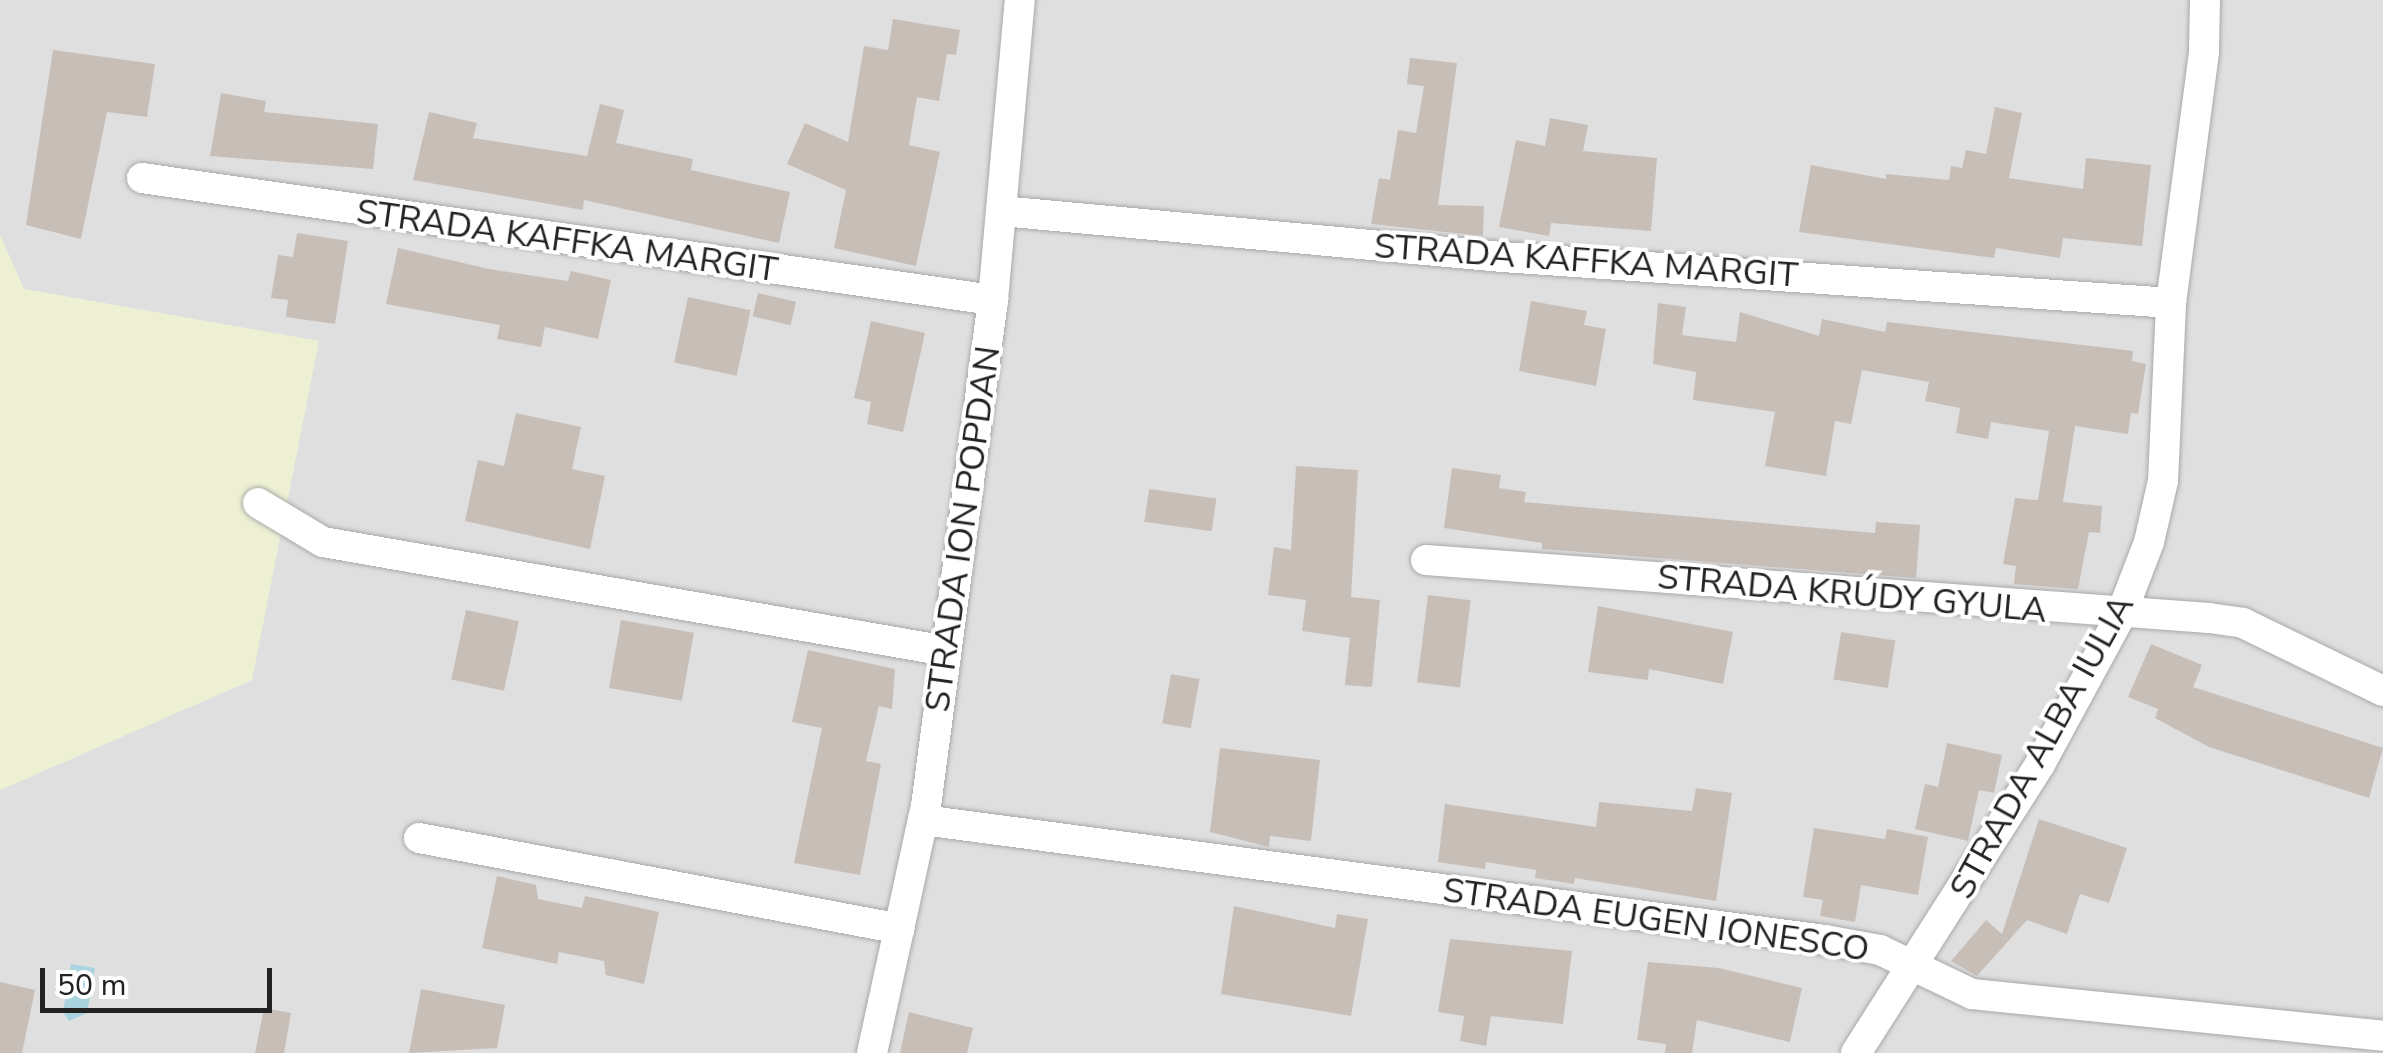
<!DOCTYPE html>
<meta charset="utf-8">
<style>
body{margin:0}
#map{position:relative;width:2383px;height:1053px;overflow:hidden;background:#f2efe8;font-family:"Nunito Sans",sans-serif}
div>[style]{position:absolute}
.residential>*{inset:0;background:#e0dfdf}
.farmland>*{inset:0;background:#eef0d4}
.water>*{inset:0;background:#a9d4df}
.building>*{inset:0;background:#c7beb7;transform-origin:0 0}
.roads{filter:drop-shadow(0 0 2px #a9a9a9) drop-shadow(0 0 2px #a9a9a9)}
.minor>*{height:30px;margin:-15px;padding:0 15px;transform-origin:15px;border-radius:15px;background:#fff}
span{translate:-50% -50%;white-space:nowrap;text-align:center;line-height:1.15;-webkit-text-stroke:8px #fff;paint-order:stroke}
.street-label{font-size:35px;color:#222}
.scale{position:absolute;left:40px;top:968px;width:232px;height:45px;box-sizing:border-box;border:5px solid #222;border-top:0;padding-left:12px;font-size:30px;line-height:35px;white-space:nowrap;color:#222;-webkit-text-stroke:8px #fff;paint-order:stroke}
</style>
<div id="map">
<div class="residential">
<div style="clip-path:polygon(0 0,2383px 0,2383px 1053px,0 1053px,0 790px,251px 680px,318px 341px,23px 289px,0 235px)"></div>
</div>
<div class="farmland">
<div style="clip-path:polygon(0 235px,24px 289px,319px 341px,252px 680px,0 790px)"></div>
</div>
<div class="water">
<div style="clip-path:polygon(71px 964px,95px 968px,87px 1013px,69px 1021px,63px 1012px)"></div>
</div>
<div class="building">
<div style="clip-path:polygon(893px 19px,960px 30px,956px 55px,947px 54px,939px 101px,917px 97px,909px 145px,940px 152px,916px 266px,834px 248px,846px 190px,787px 164px,805px 123px,848px 142px,864px 46px,888px 50px)"></div>
<div style="clip-path:polygon(53px 50px,155px 64px,147px 117px,107px 112px,81px 239px,26px 225px)"></div>
<div style="clip-path:polygon(1410px 58px,1457px 63px,1438px 205px,1484px 206px,1483px 236px,1371px 224px,1379px 178px,1390px 180px,1398px 130px,1416px 133px,1424px 86px,1407px 84px)"></div>
<div style="clip-path:polygon(221px 93px,266px 101px,264px 112px,378px 124px,373px 169px,210px 156px)"></div>
<div style="clip-path:polygon(600px 104px,624px 110px,616px 143px,693px 159px,691px 170px,790px 192px,779px 243px,584px 200px,583px 210px,413px 180px,429px 112px,477px 123px,473px 138px,587px 156px)"></div>
<div style="clip-path:polygon(1995px 107px,2022px 113px,2009px 178px,2083px 189px,2086px 158px,2151px 165px,2142px 246px,2063px 238px,2060px 258px,1996px 248px,1994px 258px,1799px 232px,1811px 165px,1886px 179px,1886px 174px,1949px 180px,1951px 166px,1962px 168px,1966px 150px,1986px 154px)"></div>
<div style="clip-path:polygon(1550px 118px,1588px 125px,1583px 151px,1657px 158px,1651px 231px,1551px 223px,1549px 236px,1499px 227px,1516px 140px,1545px 146px)"></div>
<div style="clip-path:polygon(297px 233px,348px 241px,335px 324px,286px 317px,288px 300px,271px 298px,278px 255px,293px 257px)"></div>
<div style="clip-path:polygon(398px 248px,489px 269px,568px 281px,571px 271px,611px 280px,598px 339px,545px 327px,541px 347px,497px 339px,500px 325px,386px 304px)"></div>
<div style="left:758px;top:293px;width:39px;height:24px;rotate:13deg"></div>
<div style="left:688px;top:297px;width:64px;height:67px;rotate:12deg"></div>
<div style="clip-path:polygon(1531px 301px,1587px 311px,1584px 325px,1606px 329px,1596px 386px,1519px 371px)"></div>
<div style="clip-path:polygon(1658px 303px,1686px 307px,1682px 335px,1736px 342px,1740px 312px,1819px 336px,1822px 319px,1885px 332px,1887px 322px,2133px 351px,2132px 361px,2146px 364px,2138px 414px,2131px 413px,2128px 434px,2075px 426px,2063px 502px,2102px 506px,2100px 533px,2089px 532px,2078px 589px,2014px 584px,2016px 566px,2003px 564px,2015px 498px,2038px 500px,2049px 431px,1991px 422px,1988px 439px,1956px 433px,1960px 408px,1925px 401px,1929px 382px,1862px 370px,1851px 424px,1835px 421px,1826px 476px,1765px 466px,1775px 412px,1693px 400px,1696px 372px,1653px 364px)"></div>
<div style="clip-path:polygon(871px 321px,925px 333px,903px 432px,867px 424px,871px 402px,854px 398px)"></div>
<div style="clip-path:polygon(516px 413px,581px 427px,572px 469px,605px 476px,590px 549px,465px 521px,478px 460px,504px 466px)"></div>
<div style="clip-path:polygon(1296px 466px,1358px 470px,1351px 597px,1380px 600px,1372px 687px,1345px 685px,1350px 638px,1302px 631px,1306px 600px,1268px 595px,1274px 547px,1291px 550px)"></div>
<div style="clip-path:polygon(1452px 468px,1501px 475px,1499px 488px,1526px 492px,1524px 502px,1875px 533px,1876px 522px,1920px 525px,1916px 578px,1542px 549px,1542px 543px,1444px 528px)"></div>
<div style="left:1149px;top:489px;width:68px;height:33px;rotate:8deg"></div>
<div style="left:1428px;top:595px;width:43px;height:88px;rotate:7deg"></div>
<div style="clip-path:polygon(1598px 606px,1733px 632px,1723px 684px,1649px 669px,1648px 680px,1588px 672px)"></div>
<div style="left:466px;top:610px;width:54px;height:71px;rotate:12deg"></div>
<div style="left:621px;top:620px;width:74px;height:69px;rotate:10deg"></div>
<div style="left:1841px;top:632px;width:55px;height:48px;rotate:9deg"></div>
<div style="clip-path:polygon(2151px 644px,2202px 665px,2193px 687px,2383px 748px,2369px 798px,2209px 747px,2155px 718px,2158px 709px,2128px 697px)"></div>
<div style="clip-path:polygon(808px 650px,895px 669px,892px 709px,879px 706px,866px 761px,881px 764px,860px 875px,794px 863px,822px 728px,792px 722px)"></div>
<div style="left:1171px;top:674px;width:29px;height:50px;rotate:10deg"></div>
<div style="clip-path:polygon(1947px 743px,2002px 755px,1994px 793px,1979px 790px,1968px 841px,1915px 829px,1925px 784px,1938px 787px)"></div>
<div style="clip-path:polygon(1220px 748px,1320px 760px,1311px 841px,1270px 836px,1269px 847px,1210px 832px)"></div>
<div style="clip-path:polygon(1696px 788px,1732px 793px,1716px 901px,1575px 878px,1574px 884px,1535px 878px,1536px 870px,1486px 862px,1485px 869px,1438px 862px,1445px 804px,1596px 827px,1599px 802px,1692px 811px)"></div>
<div style="clip-path:polygon(2039px 819px,2127px 848px,2109px 903px,2080px 894px,2067px 934px,2027px 920px,1977px 976px,1951px 961px,1986px 920px,2002px 934px)"></div>
<div style="clip-path:polygon(1814px 828px,1885px 839px,1887px 829px,1928px 837px,1918px 895px,1861px 885px,1855px 922px,1820px 916px,1823px 900px,1803px 897px)"></div>
<div style="clip-path:polygon(497px 876px,536px 885px,538px 899px,582px 908px,585px 896px,659px 912px,644px 984px,606px 975px,604px 961px,559px 952px,557px 964px,482px 948px)"></div>
<div style="clip-path:polygon(1234px 906px,1335px 928px,1337px 914px,1368px 919px,1351px 1016px,1221px 994px)"></div>
<div style="clip-path:polygon(1450px 939px,1572px 951px,1563px 1024px,1491px 1016px,1486px 1046px,1460px 1041px,1464px 1016px,1438px 1012px)"></div>
<div style="clip-path:polygon(1648px 962px,1719px 968px,1802px 988px,1790px 1042px,1697px 1020px,1692px 1053px,1665px 1053px,1666px 1044px,1637px 1040px)"></div>
<div style="clip-path:polygon(0 982px,35px 990px,22px 1053px,0 1053px)"></div>
<div style="clip-path:polygon(421px 989px,505px 1005px,497px 1048px,409px 1053px)"></div>
<div style="clip-path:polygon(264px 1008px,291px 1013px,284px 1053px,255px 1053px)"></div>
<div style="clip-path:polygon(909px 1012px,973px 1028px,967px 1053px,900px 1053px)"></div>
</div>
<div class="roads">
<div class="minor">
<div style="left:142px;top:178px;width:860px;rotate:8.16deg"></div>
<div style="left:1001px;top:211px;width:503px;rotate:5.25deg"></div>
<div style="left:1502px;top:257px;width:671px;rotate:3.93deg"></div>
<div style="left:258px;top:503px;width:76px;rotate:31deg"></div>
<div style="left:323px;top:542px;width:632px;rotate:9.92deg"></div>
<div style="left:1426px;top:560px;width:785px;rotate:4.24deg"></div>
<div style="left:2209px;top:618px;width:34px;rotate:8deg"></div>
<div style="left:2243px;top:623px;width:156px;rotate:25.9deg"></div>
<div style="left:923px;top:820px;width:910px;rotate:7.58deg"></div>
<div style="left:1825px;top:940px;width:56px;rotate:10.3deg"></div>
<div style="left:1880px;top:950px;width:102px;rotate:25.6deg"></div>
<div style="left:1972px;top:994px;width:413px;rotate:5.8deg"></div>
<div style="left:419px;top:838px;width:489px;rotate:10.7deg"></div>
<div style="left:872px;top:1053px;width:253px;rotate:-77.7deg"></div>
<div style="left:926px;top:806px;width:510px;rotate:-82.46deg"></div>
<div style="left:993px;top:300px;width:301px;rotate:-84.9deg"></div>
<div style="left:1856px;top:1053px;width:343px;rotate:-57.5deg"></div>
<div style="left:2040px;top:764px;width:170px;rotate:-61.5deg"></div>
<div style="left:2121px;top:615px;width:78px;rotate:-69deg"></div>
<div style="left:2149px;top:542px;width:63px;rotate:-77.1deg"></div>
<div style="left:2163px;top:481px;width:178px;rotate:-87.4deg"></div>
<div style="left:2171px;top:303px;width:254px;rotate:-82.5deg"></div>
<div style="left:2204px;top:51px;width:51px;rotate:-88.9deg"></div>
</div>
</div>
<div class="street-label">
<span style="left:567px;top:241px;rotate:8deg">STRADA KAFFKA MARGIT</span>
<span style="left:1586px;top:261px;rotate:4deg">STRADA KAFFKA MARGIT</span>
<span style="left:963px;top:529px;rotate:-82deg">STRADA ION POPDAN</span>
<span style="left:1852px;top:594px;rotate:5deg">STRADA KRÚDY GYULA</span>
<span style="left:2042px;top:747px;rotate:-61deg">STRADA ALBA IULIA</span>
<span style="left:1656px;top:920px;rotate:8deg">STRADA EUGEN IONESCO</span>
</div>
<div class="scale">50 m</div>
</div>
